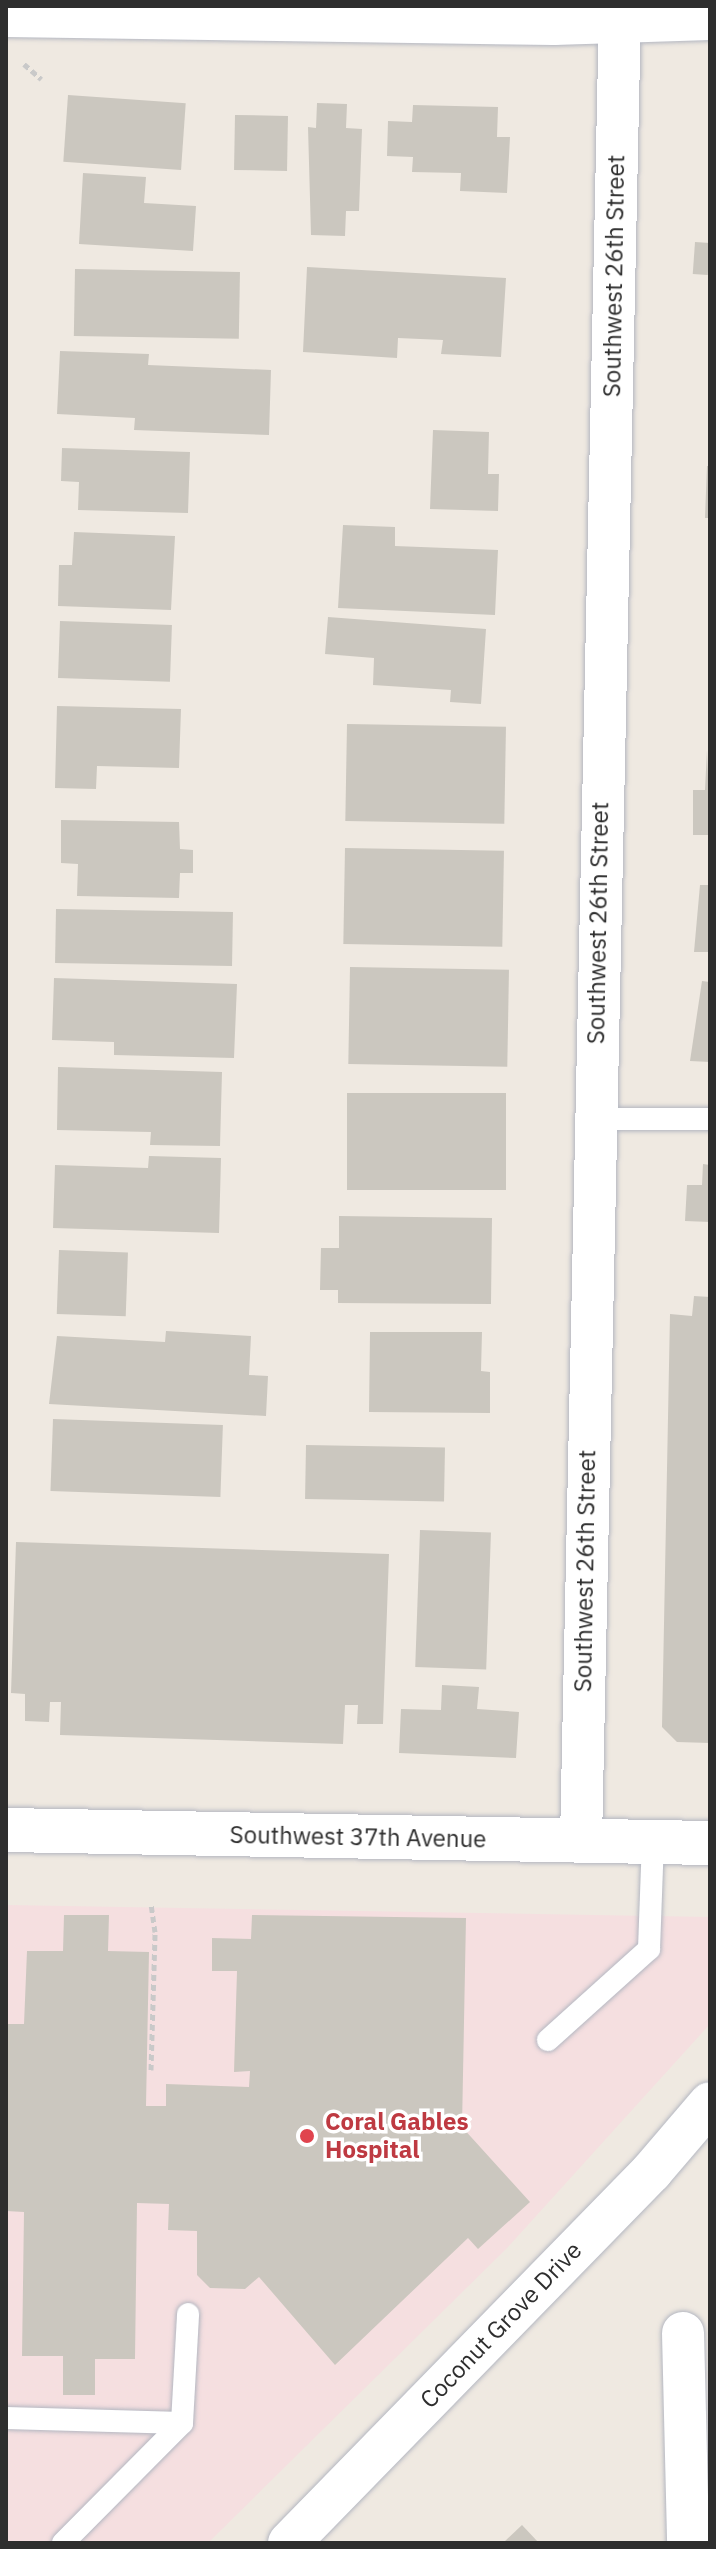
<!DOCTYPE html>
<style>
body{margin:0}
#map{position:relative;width:716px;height:2549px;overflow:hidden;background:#efe9e1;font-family:"IBM Plex Sans",sans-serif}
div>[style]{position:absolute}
.medical>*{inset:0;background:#f5dfe0}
.building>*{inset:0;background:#cbc7bf;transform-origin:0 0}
.path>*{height:5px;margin-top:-2.5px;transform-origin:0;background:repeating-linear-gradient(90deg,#c9c9c9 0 6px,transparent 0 10px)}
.roads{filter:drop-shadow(0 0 2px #b4b7c1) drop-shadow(0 0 2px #b4b7c1)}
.service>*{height:22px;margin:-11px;padding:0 11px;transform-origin:11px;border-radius:11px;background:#fff}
.minor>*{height:42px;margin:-21px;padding:0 21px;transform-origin:21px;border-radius:21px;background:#fff}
.secondary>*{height:44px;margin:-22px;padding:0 22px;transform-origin:22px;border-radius:22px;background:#fff}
.dots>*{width:22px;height:22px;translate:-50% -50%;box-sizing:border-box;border:4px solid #fff;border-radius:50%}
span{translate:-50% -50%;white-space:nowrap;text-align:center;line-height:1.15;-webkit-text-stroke:7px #fff;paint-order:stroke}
.street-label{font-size:24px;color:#2e2e2e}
.health-label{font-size:24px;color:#be3a42;font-weight:700}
.left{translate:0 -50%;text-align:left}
.frame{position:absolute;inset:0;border:8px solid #2e2e2e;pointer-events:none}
</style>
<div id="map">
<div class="medical">
<div style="clip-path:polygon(6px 1905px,710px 1917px,710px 2024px,507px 2248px,208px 2543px,6px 2543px)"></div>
</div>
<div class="building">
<div style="left:68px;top:95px;width:118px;height:67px;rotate:4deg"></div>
<div style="clip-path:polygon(317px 103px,347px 104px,346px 128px,362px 129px,359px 211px,346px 211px,345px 236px,311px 235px,308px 127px,316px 128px)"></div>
<div style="clip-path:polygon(413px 105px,498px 107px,497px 137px,510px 137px,507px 193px,460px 191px,461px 173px,412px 172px,413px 157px,387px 156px,388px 121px,412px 122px)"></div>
<div style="left:235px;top:115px;width:53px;height:55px;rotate:1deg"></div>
<div style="clip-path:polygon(83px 173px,146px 177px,144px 203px,196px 206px,193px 251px,79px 244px)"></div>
<div style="left:695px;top:242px;width:15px;height:32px;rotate:4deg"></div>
<div style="clip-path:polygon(307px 267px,506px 278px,501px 357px,441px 354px,443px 340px,398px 338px,397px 358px,303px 352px)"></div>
<div style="left:75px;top:269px;width:165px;height:67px;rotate:1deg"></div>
<div style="clip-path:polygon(60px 351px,149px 354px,148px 365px,271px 370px,269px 435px,134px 430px,135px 418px,57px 414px)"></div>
<div style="clip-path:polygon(433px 430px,489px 432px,488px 474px,499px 474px,498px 511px,430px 509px)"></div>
<div style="clip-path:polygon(62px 448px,190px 452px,188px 513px,78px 510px,79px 482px,61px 481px)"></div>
<div style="clip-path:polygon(707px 466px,710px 466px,710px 518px,705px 518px)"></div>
<div style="clip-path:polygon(343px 525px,395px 527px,395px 546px,498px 550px,495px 615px,338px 608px)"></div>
<div style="clip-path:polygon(74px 532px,175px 536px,171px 610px,58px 606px,59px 565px,72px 565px)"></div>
<div style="clip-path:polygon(328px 617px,486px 629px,481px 704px,450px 702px,451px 690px,373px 685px,374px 658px,325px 654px)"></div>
<div style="left:60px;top:621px;width:112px;height:57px;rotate:2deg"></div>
<div style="clip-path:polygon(57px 706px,181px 709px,179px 768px,97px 766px,96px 789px,55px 788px)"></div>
<div style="left:347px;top:724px;width:159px;height:97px;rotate:1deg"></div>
<div style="clip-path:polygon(707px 750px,710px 835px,693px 835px,693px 790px,705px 790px)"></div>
<div style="clip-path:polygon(61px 820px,179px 822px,180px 849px,193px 850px,193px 873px,180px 873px,179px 898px,77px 896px,78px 864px,61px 863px)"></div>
<div style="left:345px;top:848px;width:159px;height:96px;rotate:1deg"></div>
<div style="clip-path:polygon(700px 885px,710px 885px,710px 952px,694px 952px)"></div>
<div style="left:56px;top:909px;width:177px;height:54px;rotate:1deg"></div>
<div style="left:350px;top:967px;width:159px;height:97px;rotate:1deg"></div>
<div style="clip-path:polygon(54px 978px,237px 984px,234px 1058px,114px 1055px,114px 1042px,52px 1040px)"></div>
<div style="clip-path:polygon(702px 981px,710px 982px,710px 1062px,690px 1061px)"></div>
<div style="clip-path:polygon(58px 1067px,222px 1072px,220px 1146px,150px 1145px,151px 1132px,57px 1130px)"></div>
<div style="left:347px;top:1093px;width:159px;height:97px"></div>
<div style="clip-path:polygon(149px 1156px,221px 1158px,219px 1233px,53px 1228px,55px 1165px,148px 1168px)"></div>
<div style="clip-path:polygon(703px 1164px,710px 1165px,710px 1222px,685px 1221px,687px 1185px,702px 1185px)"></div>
<div style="clip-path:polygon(339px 1216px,492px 1218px,491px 1304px,338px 1303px,338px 1290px,320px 1290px,321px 1248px,339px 1248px)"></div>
<div style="left:59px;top:1250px;width:69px;height:64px;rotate:2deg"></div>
<div style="clip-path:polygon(694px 1296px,710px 1297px,710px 1743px,677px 1742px,662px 1727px,670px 1314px,692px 1316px)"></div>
<div style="clip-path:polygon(166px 1331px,251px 1336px,249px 1375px,268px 1376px,266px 1416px,49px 1404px,57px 1336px,165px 1342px)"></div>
<div style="clip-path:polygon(370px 1332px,482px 1332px,481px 1371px,490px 1372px,490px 1413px,369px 1412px)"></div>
<div style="left:53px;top:1419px;width:170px;height:72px;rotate:2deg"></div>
<div style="left:306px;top:1445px;width:139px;height:54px;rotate:1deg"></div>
<div style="left:420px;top:1530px;width:71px;height:137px;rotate:2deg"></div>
<div style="clip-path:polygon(16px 1542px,389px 1554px,383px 1724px,357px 1724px,358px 1705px,345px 1705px,343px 1744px,60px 1735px,61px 1702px,50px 1702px,49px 1722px,25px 1721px,25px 1694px,11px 1693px)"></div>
<div style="clip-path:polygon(442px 1685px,479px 1687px,477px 1709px,519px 1712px,516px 1758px,399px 1753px,401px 1709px,441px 1710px)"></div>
<div style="clip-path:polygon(64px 1915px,109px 1915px,108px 1951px,149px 1952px,146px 2106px,166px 2106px,166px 2084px,249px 2087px,250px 2071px,234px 2072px,237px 1971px,212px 1971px,212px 1938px,251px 1939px,252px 1915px,466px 1918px,462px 2127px,530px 2202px,478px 2249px,468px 2238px,335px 2365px,259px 2277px,245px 2289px,210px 2288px,197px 2275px,197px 2231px,168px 2230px,169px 2204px,137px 2203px,135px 2359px,95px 2359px,95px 2395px,63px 2395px,63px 2356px,22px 2356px,24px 2212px,6px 2211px,6px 2024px,24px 2024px,27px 1951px,63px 1951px)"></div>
<div style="clip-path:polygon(522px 2525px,539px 2543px,503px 2543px)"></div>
</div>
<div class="path">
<div style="left:24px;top:64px;width:23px;rotate:41deg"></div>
<div style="left:151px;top:2070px;width:138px;rotate:-88.3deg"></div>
<div style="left:155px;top:1932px;width:29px;rotate:-98deg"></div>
</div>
<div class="roads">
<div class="service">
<div style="left:593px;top:1119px;width:117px"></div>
<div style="left:548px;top:2040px;width:136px;rotate:-42deg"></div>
<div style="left:649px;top:1949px;width:107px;rotate:-87.9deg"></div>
<div style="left:6px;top:2418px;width:176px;rotate:1.6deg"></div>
<div style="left:63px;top:2543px;width:169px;rotate:-45.2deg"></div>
<div style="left:182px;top:2423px;width:109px;rotate:-86.8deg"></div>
</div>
<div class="minor">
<div style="left:6px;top:16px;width:548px;rotate:0.84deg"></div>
<div style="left:554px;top:24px;width:156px;rotate:-1.8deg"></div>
<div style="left:581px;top:1841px;width:1835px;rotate:-88.78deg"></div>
<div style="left:683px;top:2333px;width:210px;rotate:88.6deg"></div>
<div style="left:289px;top:2543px;width:520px;rotate:-45.7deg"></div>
<div style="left:652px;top:2171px;width:89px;rotate:-49.5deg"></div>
</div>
<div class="secondary">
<div style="left:6px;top:1830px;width:704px;rotate:1.06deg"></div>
</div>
</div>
<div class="dots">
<div style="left:307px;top:2136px;background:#e0444e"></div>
</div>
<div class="street-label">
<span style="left:614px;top:276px;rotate:-89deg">Southwest 26th Street</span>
<span style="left:598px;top:923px;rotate:-89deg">Southwest 26th Street</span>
<span style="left:585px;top:1571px;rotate:-89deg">Southwest 26th Street</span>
<span style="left:358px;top:1837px;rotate:1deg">Southwest 37th Avenue</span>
<span style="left:501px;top:2325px;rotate:-46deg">Coconut Grove Drive</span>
</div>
<div class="health-label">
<span class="left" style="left:325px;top:2136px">Coral Gables<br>Hospital</span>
</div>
<div class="frame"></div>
</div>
